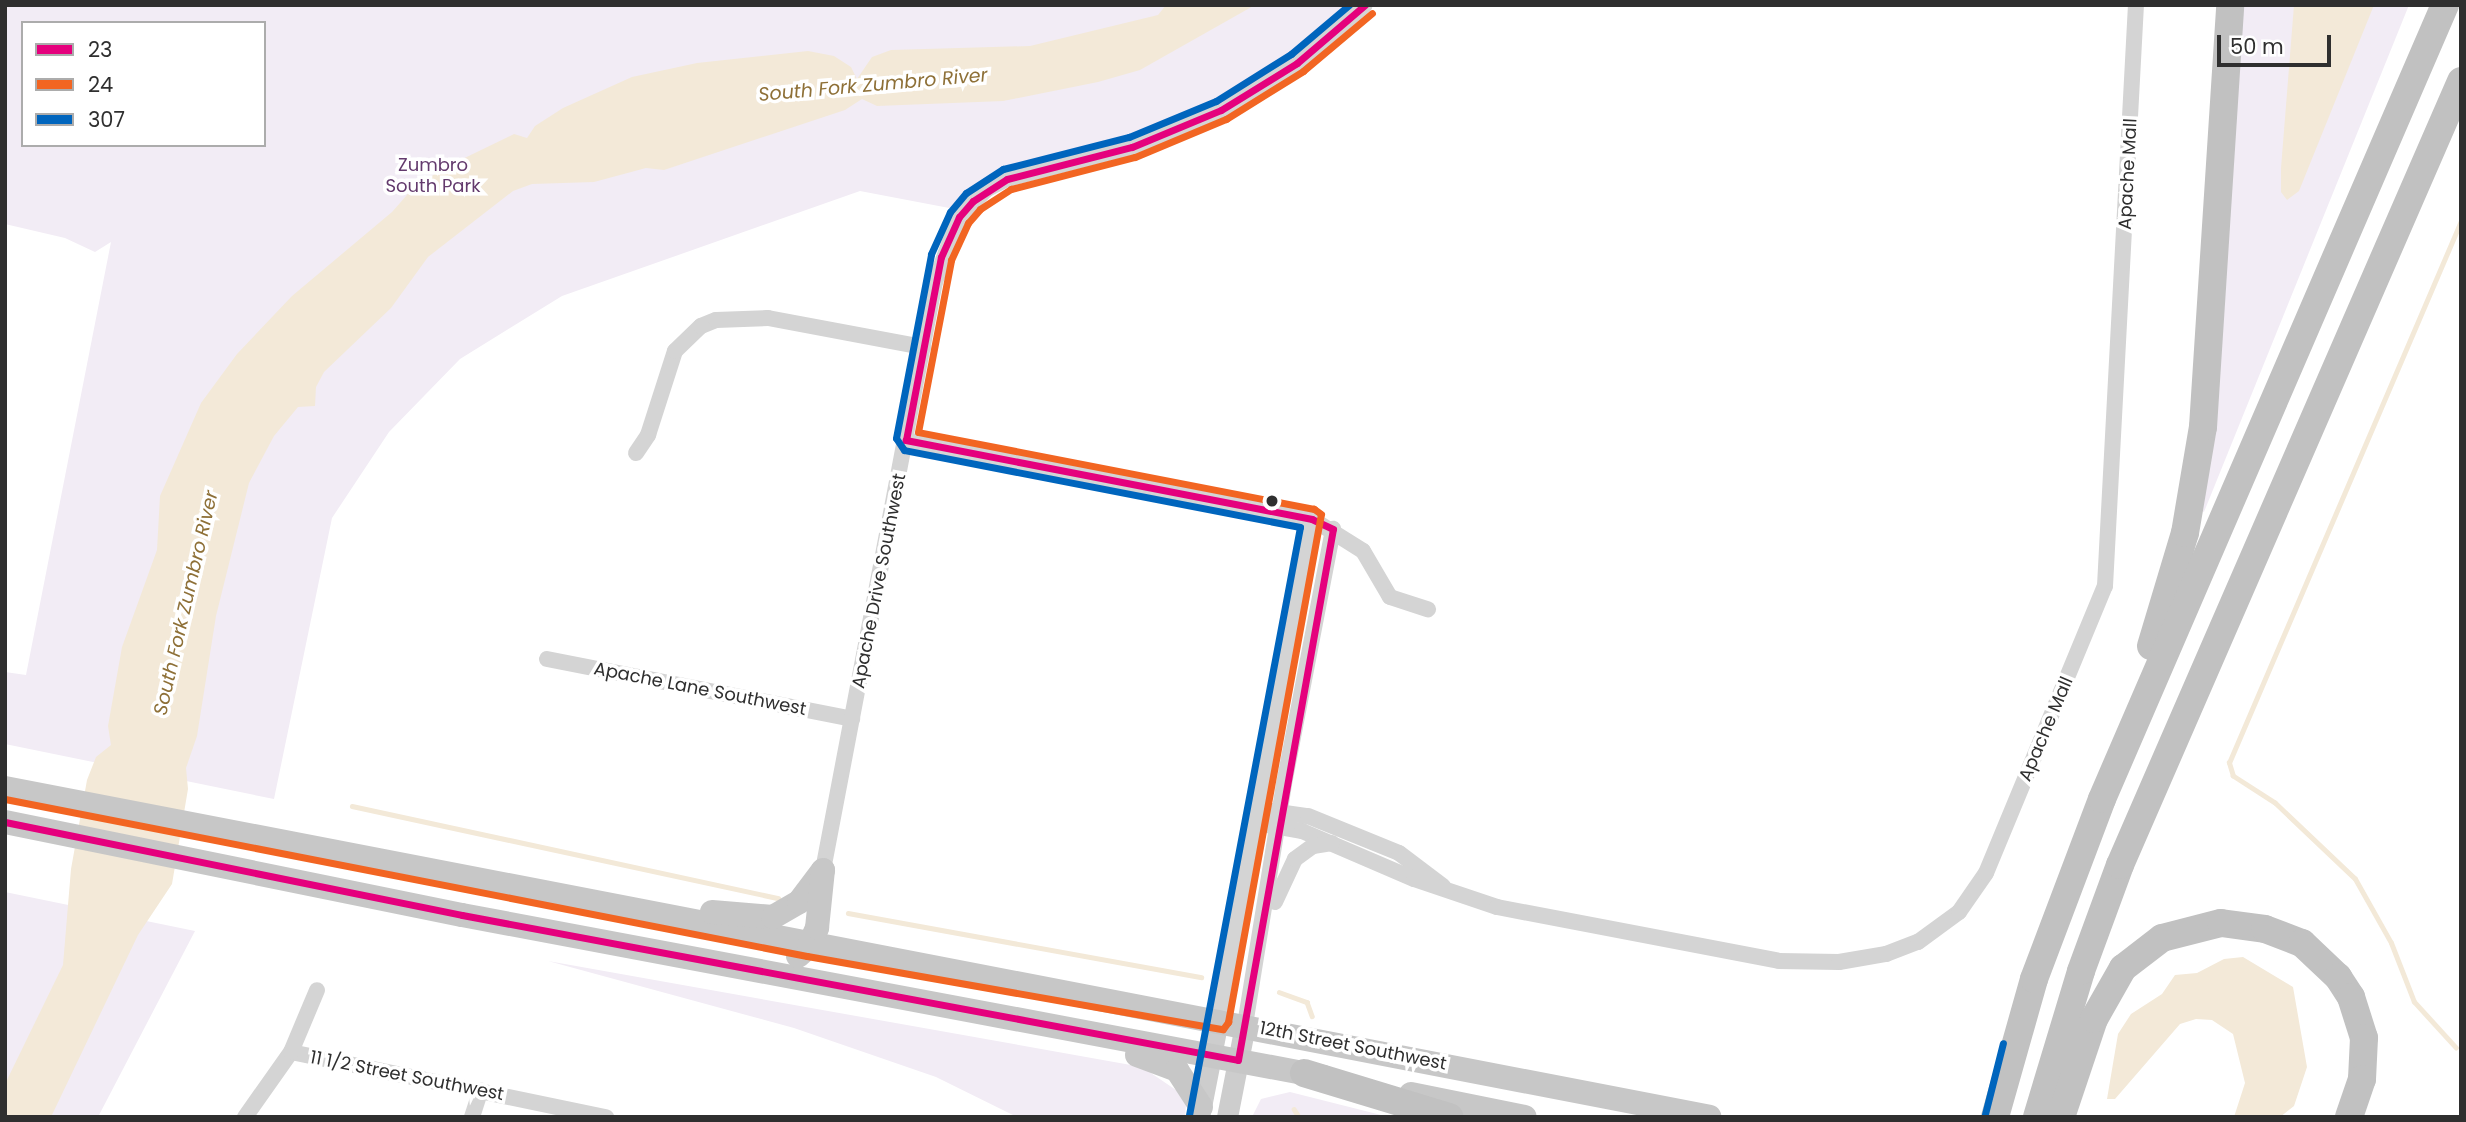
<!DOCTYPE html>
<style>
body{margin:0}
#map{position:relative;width:2466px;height:1122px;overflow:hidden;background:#fff;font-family:Poppins,sans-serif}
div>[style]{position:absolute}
.green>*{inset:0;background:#f2ecf5}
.water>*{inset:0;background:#f3e9d8}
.stream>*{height:4.5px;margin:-2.25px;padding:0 2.25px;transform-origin:2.25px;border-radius:2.25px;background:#f3e9d8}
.street>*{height:16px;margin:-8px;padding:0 8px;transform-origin:8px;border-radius:8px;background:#d4d4d4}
.secondary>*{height:21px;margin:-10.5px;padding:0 10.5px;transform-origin:10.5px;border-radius:10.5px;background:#cdcdcd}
.primary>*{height:24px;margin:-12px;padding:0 12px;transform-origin:12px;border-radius:12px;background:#c7c7c7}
.highway>*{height:28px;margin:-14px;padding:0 14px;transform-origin:14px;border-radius:14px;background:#c1c1c1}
.bus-1>*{height:7px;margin:-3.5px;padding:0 3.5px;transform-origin:3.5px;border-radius:3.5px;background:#e5007d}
.bus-2>*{height:7px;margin:-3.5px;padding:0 3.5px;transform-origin:3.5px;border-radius:3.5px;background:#f26522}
.bus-3>*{height:7px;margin:-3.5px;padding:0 3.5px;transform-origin:3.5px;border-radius:3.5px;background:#0065bd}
.dots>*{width:19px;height:19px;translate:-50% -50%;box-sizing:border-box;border:4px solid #fff;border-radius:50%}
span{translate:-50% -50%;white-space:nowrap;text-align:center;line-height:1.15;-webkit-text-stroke:7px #fff;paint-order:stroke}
.park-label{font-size:18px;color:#633a6d}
.street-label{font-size:18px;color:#2f2f2f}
.water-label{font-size:19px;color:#8e7037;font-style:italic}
.frame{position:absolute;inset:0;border:7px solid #2f2f2f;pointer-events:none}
.legend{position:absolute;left:21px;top:21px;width:245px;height:126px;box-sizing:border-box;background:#fff;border:2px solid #acacac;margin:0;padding:9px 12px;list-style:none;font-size:21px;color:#2f2f2f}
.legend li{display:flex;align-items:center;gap:14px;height:35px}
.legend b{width:35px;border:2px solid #acacac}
.scale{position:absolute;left:2217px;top:35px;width:114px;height:32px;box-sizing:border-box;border:4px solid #2f2f2f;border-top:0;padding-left:9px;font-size:21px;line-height:24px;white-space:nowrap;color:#2f2f2f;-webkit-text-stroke:5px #fff;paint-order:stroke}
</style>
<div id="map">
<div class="green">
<div style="clip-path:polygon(evenodd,5px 5px,1365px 5px,1295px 64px,1161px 136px,1024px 174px,965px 211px,860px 191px,562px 296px,460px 359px,389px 432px,332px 518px,274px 799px,5px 744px,5px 672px,26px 675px,111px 242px,95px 252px,65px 238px,5px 224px,5px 5px,23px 23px,264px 23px,264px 145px,23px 145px,23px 23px)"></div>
<div style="clip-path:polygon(2239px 5px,2409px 5px,2204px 512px,2198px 509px)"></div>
<div style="clip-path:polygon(5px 892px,195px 931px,98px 1117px,5px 1117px)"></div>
<div style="clip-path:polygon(548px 961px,1142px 1067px,1176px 1090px,1186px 1105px,1185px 1117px,1017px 1117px,936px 1077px,794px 1028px)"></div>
<div style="clip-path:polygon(1290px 1092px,1389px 1117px,1252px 1117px,1261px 1099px)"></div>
</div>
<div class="water">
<div style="clip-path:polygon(1166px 5px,1255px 5px,1140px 70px,1098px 82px,1003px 101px,877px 106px,862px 99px,845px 110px,664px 170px,646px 168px,594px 182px,532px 184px,513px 191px,428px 257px,391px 308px,324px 372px,316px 387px,315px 406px,298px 407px,274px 436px,249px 483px,216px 616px,197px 736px,186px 768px,188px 789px,172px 884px,138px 935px,51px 1117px,5px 1117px,5px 1084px,63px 965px,71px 869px,87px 780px,96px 757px,111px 745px,108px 726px,122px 647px,157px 550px,160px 496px,201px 403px,237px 354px,292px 296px,392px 212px,414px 187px,446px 167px,514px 134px,527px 138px,535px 126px,563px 108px,632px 77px,697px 63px,808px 51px,834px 56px,851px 67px,857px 79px,872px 57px,891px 50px,1030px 46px,1158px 15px)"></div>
<div style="clip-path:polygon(2294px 5px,2374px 5px,2299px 191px,2287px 200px,2281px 192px,2281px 168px)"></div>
<div style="clip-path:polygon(2243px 957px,2293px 987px,2307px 1067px,2294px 1106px,2280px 1117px,2234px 1117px,2245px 1083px,2233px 1034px,2212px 1020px,2196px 1019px,2180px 1024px,2115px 1099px,2107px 1099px,2118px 1034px,2131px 1014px,2162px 994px,2175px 975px,2197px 973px,2224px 959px)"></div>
</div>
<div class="stream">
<div style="left:352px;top:806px;width:436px;rotate:12.2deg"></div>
<div style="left:848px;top:913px;width:359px;rotate:10.3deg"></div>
<div style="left:1279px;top:992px;width:30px;rotate:20deg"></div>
<div style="left:1307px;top:1002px;width:15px;rotate:70deg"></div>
<div style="left:2456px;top:1048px;width:62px;rotate:-132.4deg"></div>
<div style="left:2414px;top:1002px;width:63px;rotate:-111.3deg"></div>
<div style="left:2391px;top:943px;width:73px;rotate:-119.4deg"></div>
<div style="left:2355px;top:879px;width:110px;rotate:-136.5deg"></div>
<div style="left:2275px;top:803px;width:50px;rotate:-147.3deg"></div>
<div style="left:2233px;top:776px;width:14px;rotate:-107deg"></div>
<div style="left:2229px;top:763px;width:590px;rotate:-66.83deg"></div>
<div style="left:1294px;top:1109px;width:9px;rotate:58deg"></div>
</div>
<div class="street">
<div style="left:906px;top:440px;width:414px;rotate:11deg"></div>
<div style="left:1312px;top:519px;width:60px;rotate:32.1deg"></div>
<div style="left:1363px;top:551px;width:53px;rotate:59.6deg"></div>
<div style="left:1390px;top:597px;width:40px;rotate:18deg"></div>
<div style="left:636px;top:453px;width:22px;rotate:-56deg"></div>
<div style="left:648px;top:435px;width:88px;rotate:-72.2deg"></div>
<div style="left:675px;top:351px;width:36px;rotate:-44deg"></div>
<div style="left:701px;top:326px;width:16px;rotate:-22deg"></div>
<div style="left:716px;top:320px;width:52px;rotate:-2.2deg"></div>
<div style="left:768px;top:318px;width:158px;rotate:10.6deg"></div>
<div style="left:547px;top:659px;width:311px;rotate:11.1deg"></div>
<div style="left:1271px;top:811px;width:37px;rotate:8deg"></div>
<div style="left:1308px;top:816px;width:98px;rotate:22.1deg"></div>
<div style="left:1399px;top:853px;width:55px;rotate:36.9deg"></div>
<div style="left:1256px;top:823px;width:47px;rotate:9.9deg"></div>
<div style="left:1302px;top:831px;width:122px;rotate:23.2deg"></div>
<div style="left:1414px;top:879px;width:88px;rotate:18.6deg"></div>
<div style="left:1497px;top:907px;width:287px;rotate:10.8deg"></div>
<div style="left:1779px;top:961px;width:60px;rotate:1deg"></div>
<div style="left:1839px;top:962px;width:48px;rotate:-9.7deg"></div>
<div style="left:1886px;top:954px;width:34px;rotate:-21deg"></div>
<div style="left:1918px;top:942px;width:51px;rotate:-36.2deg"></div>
<div style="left:1959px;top:912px;width:47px;rotate:-55.3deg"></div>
<div style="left:1986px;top:873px;width:311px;rotate:-67.5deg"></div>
<div style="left:2105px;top:586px;width:582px;rotate:-86.95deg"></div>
<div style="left:823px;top:870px;width:599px;rotate:-79.22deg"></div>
<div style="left:935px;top:282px;width:69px;rotate:-69.7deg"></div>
<div style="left:959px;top:217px;width:40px;rotate:-45deg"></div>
<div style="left:987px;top:189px;width:22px;rotate:-27deg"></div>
<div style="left:1007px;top:179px;width:129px;rotate:-14.4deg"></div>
<div style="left:1132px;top:147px;width:96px;rotate:-22.6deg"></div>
<div style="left:1221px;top:110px;width:89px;rotate:-31.7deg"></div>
<div style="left:1297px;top:63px;width:89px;rotate:-40.5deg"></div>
<div style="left:1275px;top:902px;width:47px;rotate:-65.1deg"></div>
<div style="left:1295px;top:859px;width:22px;rotate:-36deg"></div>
<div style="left:1313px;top:846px;width:19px;rotate:-9deg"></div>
<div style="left:1218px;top:1020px;width:510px;rotate:-79.37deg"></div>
<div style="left:1245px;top:1025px;width:244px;rotate:-80.8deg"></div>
<div style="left:1284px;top:784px;width:260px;rotate:-79.1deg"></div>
<div style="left:291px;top:1052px;width:322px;rotate:11.7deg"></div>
<div style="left:245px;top:1117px;width:80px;rotate:-54.7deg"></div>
<div style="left:291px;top:1052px;width:67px;rotate:-67.2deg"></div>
<div style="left:472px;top:1117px;width:28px;rotate:-72deg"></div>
</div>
<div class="secondary">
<div style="left:1199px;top:1117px;width:99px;rotate:-78.9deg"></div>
<div style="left:1227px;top:1117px;width:94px;rotate:-78.9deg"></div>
</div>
<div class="primary">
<div style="left:5px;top:788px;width:1736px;rotate:10.92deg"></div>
<div style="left:5px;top:822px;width:466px;rotate:11.5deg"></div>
<div style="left:462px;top:915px;width:877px;rotate:10.64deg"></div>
<div style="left:712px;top:912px;width:61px;rotate:4.7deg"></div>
<div style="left:773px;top:917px;width:30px;rotate:-30deg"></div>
<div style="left:799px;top:902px;width:40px;rotate:-53deg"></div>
<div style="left:798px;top:956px;width:15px;rotate:-42deg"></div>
<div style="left:809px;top:946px;width:20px;rotate:-66deg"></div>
<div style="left:817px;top:928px;width:58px;rotate:-84.1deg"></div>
<div style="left:1137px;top:1055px;width:43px;rotate:20.6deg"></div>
<div style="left:1177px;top:1070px;width:44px;rotate:57deg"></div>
<div style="left:1411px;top:1094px;width:116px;rotate:11.4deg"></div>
</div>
<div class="highway">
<div style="left:2151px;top:646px;width:118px;rotate:-73.3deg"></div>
<div style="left:2185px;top:533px;width:108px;rotate:-80.4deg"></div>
<div style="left:2203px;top:427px;width:423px;rotate:-86.3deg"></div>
<div style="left:1304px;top:1073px;width:152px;rotate:16.9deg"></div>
<div style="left:1995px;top:1117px;width:143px;rotate:-74.2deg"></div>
<div style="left:2034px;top:979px;width:192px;rotate:-69.3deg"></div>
<div style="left:2102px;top:799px;width:865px;rotate:-66.64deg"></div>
<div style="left:2037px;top:1117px;width:152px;rotate:-73.2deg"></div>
<div style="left:2081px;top:971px;width:113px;rotate:-69.8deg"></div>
<div style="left:2120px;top:865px;width:855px;rotate:-66.49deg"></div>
<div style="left:2061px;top:1117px;width:103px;rotate:-71.4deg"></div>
<div style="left:2094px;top:1019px;width:59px;rotate:-60.4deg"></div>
<div style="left:2123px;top:968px;width:49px;rotate:-37.6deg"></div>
<div style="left:2162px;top:938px;width:61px;rotate:-14.3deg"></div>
<div style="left:2221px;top:923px;width:44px;rotate:7.8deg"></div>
<div style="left:2265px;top:929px;width:40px;rotate:21deg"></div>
<div style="left:2302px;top:943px;width:50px;rotate:43.4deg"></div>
<div style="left:2338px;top:977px;width:24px;rotate:57deg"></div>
<div style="left:2351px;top:997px;width:43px;rotate:72.4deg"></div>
<div style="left:2364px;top:1038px;width:41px;rotate:92.8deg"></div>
<div style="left:2362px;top:1079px;width:40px;rotate:108.9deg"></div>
</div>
<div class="bus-1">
<div style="left:5px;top:822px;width:466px;rotate:11.5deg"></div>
<div style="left:462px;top:915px;width:789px;rotate:10.58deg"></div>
<div style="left:1238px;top:1060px;width:539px;rotate:-79.86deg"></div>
<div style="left:1333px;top:529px;width:23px;rotate:-155deg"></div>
<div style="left:1312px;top:519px;width:414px;rotate:-169deg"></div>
<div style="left:906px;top:440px;width:186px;rotate:-79.2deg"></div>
<div style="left:941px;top:257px;width:44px;rotate:-65.8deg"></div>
<div style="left:959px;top:217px;width:21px;rotate:-49deg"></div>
<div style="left:973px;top:201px;width:40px;rotate:-32.9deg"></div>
<div style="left:1007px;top:179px;width:129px;rotate:-14.4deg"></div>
<div style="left:1132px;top:147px;width:96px;rotate:-22.6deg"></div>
<div style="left:1221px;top:110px;width:89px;rotate:-31.7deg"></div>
<div style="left:1297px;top:63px;width:89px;rotate:-40.5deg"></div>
</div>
<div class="bus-2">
<div style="left:5px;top:799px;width:817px;rotate:11.08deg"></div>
<div style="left:807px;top:956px;width:422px;rotate:10deg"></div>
<div style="left:1223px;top:1029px;width:9px;rotate:-54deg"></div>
<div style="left:1228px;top:1022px;width:516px;rotate:-79.63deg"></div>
<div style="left:1321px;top:514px;width:9px;rotate:-144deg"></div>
<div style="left:1314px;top:509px;width:403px;rotate:-169deg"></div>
<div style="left:918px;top:432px;width:175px;rotate:-79.1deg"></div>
<div style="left:951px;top:260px;width:41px;rotate:-65.3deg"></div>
<div style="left:968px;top:223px;width:18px;rotate:-49deg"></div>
<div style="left:980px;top:209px;width:37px;rotate:-33deg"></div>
<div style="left:1011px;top:189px;width:128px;rotate:-14.5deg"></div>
<div style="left:1135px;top:157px;width:99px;rotate:-22.7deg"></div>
<div style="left:1226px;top:119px;width:91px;rotate:-31.9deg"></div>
<div style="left:1303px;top:71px;width:90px;rotate:-40deg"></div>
</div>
<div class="bus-3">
<div style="left:1985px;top:1114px;width:73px;rotate:-75.8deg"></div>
<div style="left:1189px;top:1115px;width:598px;rotate:-79.31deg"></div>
<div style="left:1300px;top:527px;width:403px;rotate:-169deg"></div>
<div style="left:904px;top:450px;width:14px;rotate:-124deg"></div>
<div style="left:896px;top:438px;width:187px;rotate:-79.2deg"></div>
<div style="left:931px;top:254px;width:46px;rotate:-65.7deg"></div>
<div style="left:950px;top:212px;width:25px;rotate:-50deg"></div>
<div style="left:966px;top:193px;width:44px;rotate:-33deg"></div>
<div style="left:1003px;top:169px;width:130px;rotate:-14.3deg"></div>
<div style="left:1129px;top:137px;width:94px;rotate:-22.5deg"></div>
<div style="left:1216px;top:101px;width:89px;rotate:-32.1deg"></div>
<div style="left:1291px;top:54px;width:76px;rotate:-40.2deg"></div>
</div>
<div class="dots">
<div style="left:1272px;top:501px;background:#2f2f2f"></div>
</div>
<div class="park-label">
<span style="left:433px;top:176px">Zumbro<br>South Park</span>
</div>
<div class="street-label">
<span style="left:2128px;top:174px;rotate:-87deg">Apache Mall</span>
<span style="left:879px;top:581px;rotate:-79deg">Apache Drive Southwest</span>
<span style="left:700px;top:689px;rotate:11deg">Apache Lane Southwest</span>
<span style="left:2046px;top:729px;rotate:-67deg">Apache Mall</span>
<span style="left:1353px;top:1046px;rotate:11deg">12th Street Southwest</span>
<span style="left:407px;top:1076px;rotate:11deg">11 1/2 Street Southwest</span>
</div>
<div class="water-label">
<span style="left:873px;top:85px;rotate:-5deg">South Fork Zumbro River</span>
<span style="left:186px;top:603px;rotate:-77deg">South Fork Zumbro River</span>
</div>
<div class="frame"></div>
<ul class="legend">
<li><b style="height:9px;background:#e5007d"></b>23</li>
<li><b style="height:9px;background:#f26522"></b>24</li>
<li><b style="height:9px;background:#0065bd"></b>307</li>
</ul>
<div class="scale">50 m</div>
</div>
